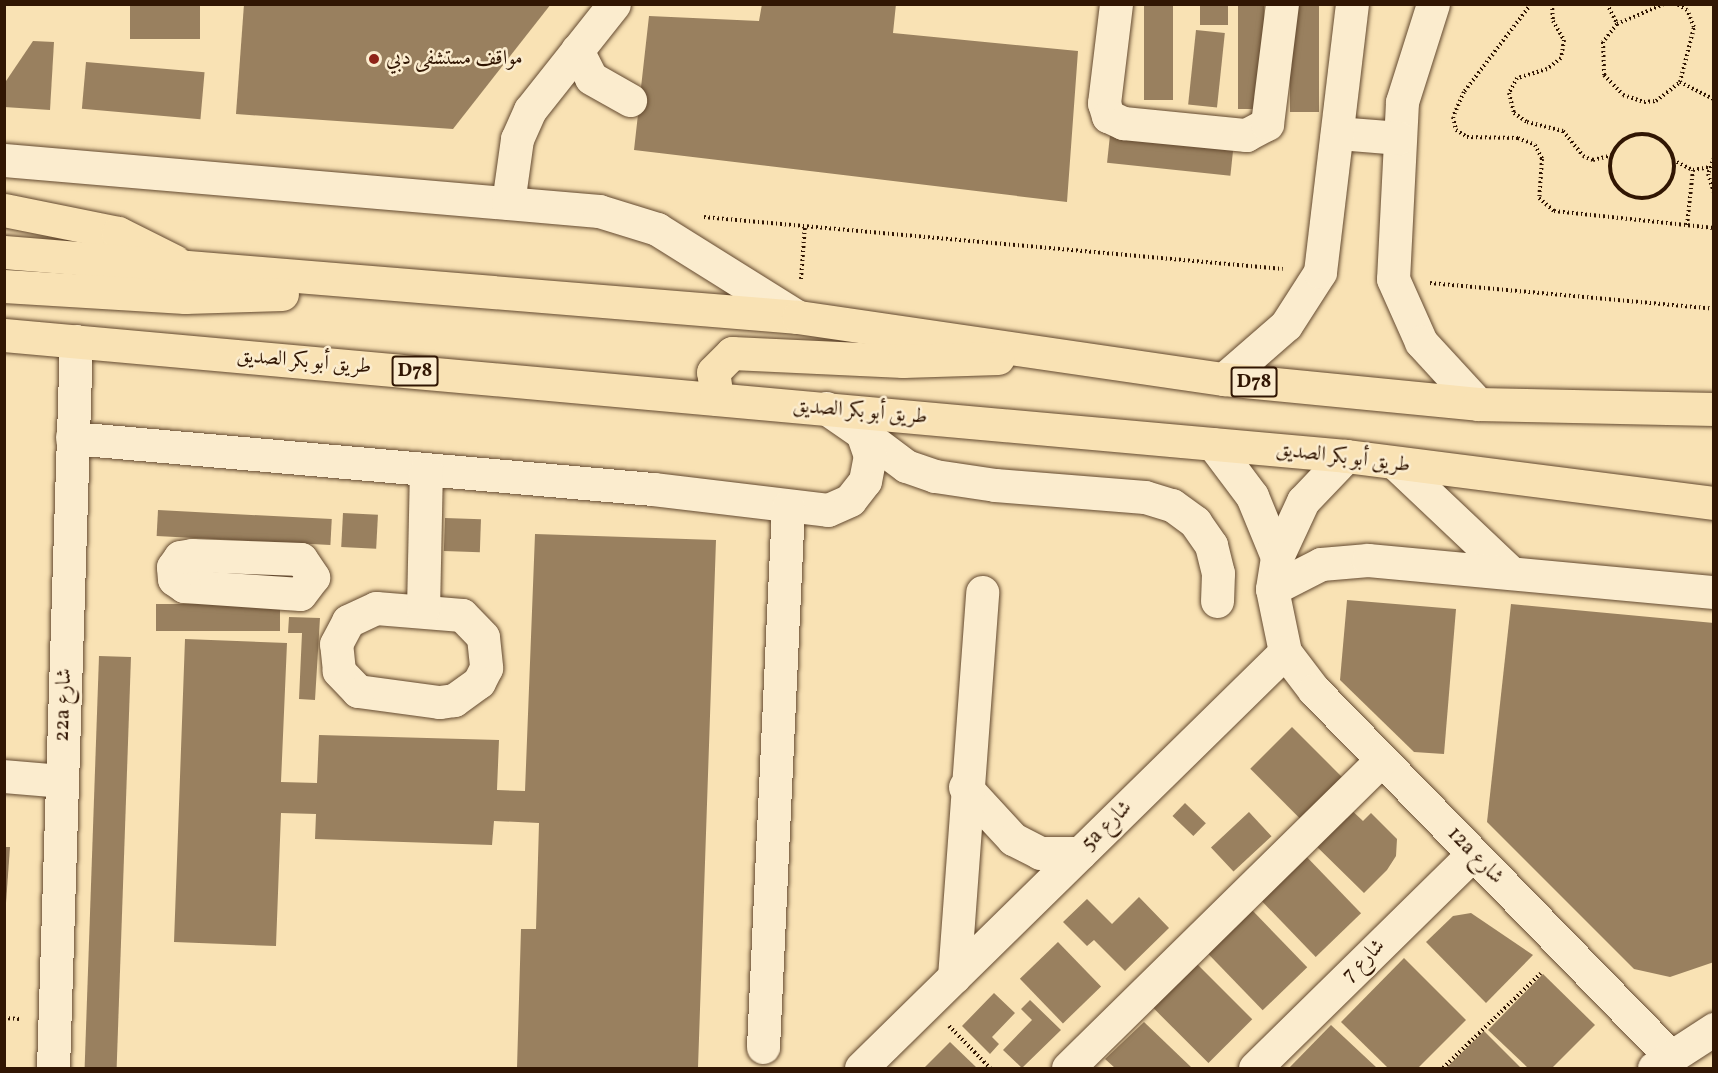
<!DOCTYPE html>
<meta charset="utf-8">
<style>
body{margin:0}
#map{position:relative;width:1718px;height:1073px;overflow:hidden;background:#f9e2b4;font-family:Vollkorn,Amiri,serif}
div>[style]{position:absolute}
.building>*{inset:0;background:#99805f;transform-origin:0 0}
.path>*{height:4px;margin-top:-2px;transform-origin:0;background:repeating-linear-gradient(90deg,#311603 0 1.5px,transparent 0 4.5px)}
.path>.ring{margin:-2px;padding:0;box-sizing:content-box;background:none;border:4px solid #311603;border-radius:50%}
.roads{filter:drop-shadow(0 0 2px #63492f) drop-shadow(0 0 2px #63492f)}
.minor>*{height:33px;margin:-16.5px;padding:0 16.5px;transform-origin:16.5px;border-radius:16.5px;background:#fbecce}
.major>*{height:33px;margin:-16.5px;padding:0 16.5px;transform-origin:16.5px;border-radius:16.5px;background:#f9e2b4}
.dots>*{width:16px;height:16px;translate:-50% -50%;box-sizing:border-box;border:3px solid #fbecce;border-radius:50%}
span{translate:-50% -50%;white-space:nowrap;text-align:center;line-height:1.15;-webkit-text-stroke:5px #fbecce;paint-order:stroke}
.shield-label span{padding:2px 4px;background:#fbecce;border:2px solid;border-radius:4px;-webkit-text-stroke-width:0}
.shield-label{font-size:20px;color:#311603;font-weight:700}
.poi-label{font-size:21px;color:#311603}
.left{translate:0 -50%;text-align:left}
.street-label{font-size:21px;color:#311603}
.frame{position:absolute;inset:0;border:6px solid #311603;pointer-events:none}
</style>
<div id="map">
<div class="building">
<div style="left:130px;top:4px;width:70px;height:35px"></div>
<div style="clip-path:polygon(244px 4px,551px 4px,453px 129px,236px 114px)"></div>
<div style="clip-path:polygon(762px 4px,896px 4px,893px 33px,1078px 51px,1067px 202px,634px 150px,649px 16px,759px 21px)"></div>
<div style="left:1144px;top:4px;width:29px;height:96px"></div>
<div style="left:1200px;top:4px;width:28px;height:21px"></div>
<div style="left:1238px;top:4px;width:26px;height:105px"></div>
<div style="left:1290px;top:4px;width:29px;height:108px"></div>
<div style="left:1196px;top:30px;width:29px;height:75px;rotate:6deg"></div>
<div style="clip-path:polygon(33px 41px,54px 42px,50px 110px,4px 107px,4px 84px)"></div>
<div style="left:86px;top:62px;width:119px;height:47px;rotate:5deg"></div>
<div style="left:1110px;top:135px;width:124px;height:28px;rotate:6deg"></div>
<div style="left:158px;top:510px;width:174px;height:26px;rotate:3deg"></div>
<div style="left:343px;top:513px;width:35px;height:34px;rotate:3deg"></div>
<div style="left:445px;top:518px;width:36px;height:33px;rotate:2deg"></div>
<div style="clip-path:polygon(535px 534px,716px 540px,698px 1068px,517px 1068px,521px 929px,536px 929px,539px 823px,494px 821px,492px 845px,315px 839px,316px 814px,281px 813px,276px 946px,174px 942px,185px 639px,287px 643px,281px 782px,317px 783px,319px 735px,499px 740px,497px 790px,525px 791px)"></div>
<div style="clip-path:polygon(1347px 600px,1456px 609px,1444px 754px,1414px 752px,1340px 680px)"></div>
<div style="left:156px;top:604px;width:124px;height:27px"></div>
<div style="clip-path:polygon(1511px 604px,1714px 623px,1714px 962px,1670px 977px,1634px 969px,1487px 822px)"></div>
<div style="clip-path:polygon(289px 617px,320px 618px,315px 700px,299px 699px,302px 633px,288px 633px)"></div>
<div style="left:99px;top:656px;width:32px;height:412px;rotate:2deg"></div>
<div style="left:1292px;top:727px;width:72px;height:59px;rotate:45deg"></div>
<div style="left:1185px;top:803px;width:29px;height:18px;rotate:44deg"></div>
<div style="clip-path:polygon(1345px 804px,1363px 821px,1371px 813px,1397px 839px,1396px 856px,1387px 870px,1364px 893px,1310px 840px)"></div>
<div style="left:1249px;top:812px;width:33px;height:52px;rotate:47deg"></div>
<div style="clip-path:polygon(4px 847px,10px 847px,6px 903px,4px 903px)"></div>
<div style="left:1302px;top:852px;width:85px;height:63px;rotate:46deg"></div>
<div style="clip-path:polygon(1139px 897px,1169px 928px,1125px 971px,1094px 940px,1087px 946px,1063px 922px,1087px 899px,1112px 924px)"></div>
<div style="left:1251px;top:909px;width:81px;height:62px;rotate:46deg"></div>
<div style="clip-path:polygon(1471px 913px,1533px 955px,1486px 1003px,1426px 942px,1453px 916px)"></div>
<div style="left:1058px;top:942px;width:62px;height:53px;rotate:46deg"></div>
<div style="clip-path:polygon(1404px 958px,1466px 1020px,1418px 1068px,1388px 1068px,1341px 1022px)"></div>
<div style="left:1195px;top:962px;width:81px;height:62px;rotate:45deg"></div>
<div style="clip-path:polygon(1543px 974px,1595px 1025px,1552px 1068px,1528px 1068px,1488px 1030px)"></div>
<div style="clip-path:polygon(994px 993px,1015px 1013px,992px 1037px,999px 1044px,990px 1054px,962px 1026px)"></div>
<div style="clip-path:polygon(1030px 1000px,1061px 1030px,1022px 1068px,1003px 1050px,1032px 1020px,1021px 1009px)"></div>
<div style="clip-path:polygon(1144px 1022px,1192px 1068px,1115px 1068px,1105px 1059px)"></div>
<div style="clip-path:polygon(1331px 1025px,1377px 1068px,1289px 1068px)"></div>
<div style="clip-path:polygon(1484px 1031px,1521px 1068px,1446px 1068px)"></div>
<div style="clip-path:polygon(950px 1042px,977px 1068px,924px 1068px)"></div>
</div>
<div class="path">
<div style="left:1531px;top:4px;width:111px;rotate:127.3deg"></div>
<div style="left:1464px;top:92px;width:27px;rotate:114deg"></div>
<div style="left:1453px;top:117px;width:13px;rotate:77deg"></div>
<div style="left:1456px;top:130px;width:13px;rotate:32deg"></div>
<div style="left:1467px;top:137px;width:51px;rotate:1.1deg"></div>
<div style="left:1518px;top:138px;width:18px;rotate:22deg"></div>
<div style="left:1535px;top:145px;width:16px;rotate:63deg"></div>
<div style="left:1542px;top:159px;width:39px;rotate:94deg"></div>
<div style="left:1539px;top:198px;width:20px;rotate:41deg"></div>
<div style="left:1554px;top:211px;width:161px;rotate:6.1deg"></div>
<div style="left:1552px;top:4px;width:17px;rotate:87deg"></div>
<div style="left:1553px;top:21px;width:22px;rotate:60deg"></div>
<div style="left:1564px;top:40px;width:18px;rotate:99deg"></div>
<div style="left:1561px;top:58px;width:18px;rotate:142deg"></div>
<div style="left:1547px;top:69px;width:31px;rotate:163deg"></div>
<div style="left:1517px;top:78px;width:17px;rotate:118deg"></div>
<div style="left:1509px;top:93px;width:21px;rotate:76deg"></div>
<div style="left:1514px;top:113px;width:16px;rotate:35deg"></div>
<div style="left:1527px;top:122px;width:37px;rotate:14deg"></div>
<div style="left:1563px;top:131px;width:32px;rotate:51deg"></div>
<div style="left:1583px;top:156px;width:11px;rotate:22deg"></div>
<div style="left:1593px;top:160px;width:21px;rotate:-14deg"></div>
<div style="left:1607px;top:4px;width:22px;rotate:63deg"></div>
<div style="left:1617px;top:24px;width:23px;rotate:128deg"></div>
<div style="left:1603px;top:42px;width:33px;rotate:88deg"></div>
<div style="left:1604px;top:75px;width:28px;rotate:46deg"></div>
<div style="left:1623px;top:95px;width:22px;rotate:18deg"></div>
<div style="left:1644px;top:102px;width:12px;rotate:-5deg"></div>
<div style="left:1656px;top:101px;width:31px;rotate:-38deg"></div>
<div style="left:1680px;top:82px;width:57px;rotate:-75.7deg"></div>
<div style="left:1694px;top:27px;width:18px;rotate:-112deg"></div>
<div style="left:1687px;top:10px;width:12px;rotate:-149deg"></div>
<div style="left:1617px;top:24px;width:51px;rotate:-23.1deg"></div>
<div style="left:1680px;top:82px;width:38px;rotate:27deg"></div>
<div class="ring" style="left:1610px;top:134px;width:60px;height:60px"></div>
<div style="left:1714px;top:158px;width:17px;rotate:111deg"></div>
<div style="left:1708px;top:174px;width:19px;rotate:72deg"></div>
<div style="left:1673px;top:160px;width:22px;rotate:27deg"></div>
<div style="left:1693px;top:170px;width:17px;rotate:-10deg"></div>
<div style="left:704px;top:217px;width:581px;rotate:5.13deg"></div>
<div style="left:1687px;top:225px;width:55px;rotate:-83.8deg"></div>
<div style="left:801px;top:279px;width:53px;rotate:-85.7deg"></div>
<div style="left:1430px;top:283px;width:285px;rotate:5.2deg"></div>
<div style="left:4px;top:1018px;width:16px;rotate:4deg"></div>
<div style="left:949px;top:1026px;width:59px;rotate:45.7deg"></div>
<div style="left:1443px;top:1068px;width:136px;rotate:-44.1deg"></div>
</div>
<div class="roads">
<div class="minor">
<div style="left:1116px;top:4px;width:100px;rotate:96.9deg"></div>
<div style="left:1104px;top:103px;width:14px;rotate:73deg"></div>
<div style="left:1108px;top:116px;width:17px;rotate:25deg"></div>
<div style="left:1123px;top:123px;width:124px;rotate:5.6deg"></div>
<div style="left:1246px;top:135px;width:24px;rotate:-28deg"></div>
<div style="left:1267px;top:124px;width:121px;rotate:-82.9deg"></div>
<div style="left:1433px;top:4px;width:103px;rotate:107.6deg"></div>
<div style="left:1402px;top:102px;width:177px;rotate:92.9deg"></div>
<div style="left:1393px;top:279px;width:69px;rotate:66deg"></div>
<div style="left:1421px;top:342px;width:84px;rotate:47.4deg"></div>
<div style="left:577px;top:50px;width:31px;rotate:63deg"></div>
<div style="left:591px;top:78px;width:45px;rotate:29.4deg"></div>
<div style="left:1337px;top:133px;width:62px;rotate:4.6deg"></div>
<div style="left:4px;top:160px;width:597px;rotate:4.9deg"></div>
<div style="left:599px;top:211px;width:61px;rotate:17.2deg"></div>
<div style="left:657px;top:229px;width:166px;rotate:32deg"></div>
<div style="left:508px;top:203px;width:65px;rotate:-82deg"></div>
<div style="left:517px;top:139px;width:32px;rotate:-66deg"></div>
<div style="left:530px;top:110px;width:135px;rotate:-51.6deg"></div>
<div style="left:1224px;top:379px;width:82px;rotate:-41.1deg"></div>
<div style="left:1286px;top:325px;width:63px;rotate:-57.3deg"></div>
<div style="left:1320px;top:272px;width:270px;rotate:-83.2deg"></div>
<div style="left:862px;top:433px;width:55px;rotate:36.9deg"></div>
<div style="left:906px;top:466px;width:31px;rotate:19deg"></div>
<div style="left:935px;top:476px;width:61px;rotate:8.5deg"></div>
<div style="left:995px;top:485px;width:150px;rotate:4.6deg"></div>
<div style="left:1145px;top:497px;width:28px;rotate:17deg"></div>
<div style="left:1172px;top:505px;width:29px;rotate:36deg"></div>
<div style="left:1195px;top:522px;width:28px;rotate:55deg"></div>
<div style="left:1211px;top:545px;width:29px;rotate:76deg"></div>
<div style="left:1218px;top:573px;width:28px;rotate:92deg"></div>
<div style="left:72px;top:438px;width:583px;rotate:5.02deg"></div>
<div style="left:653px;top:489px;width:176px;rotate:6.8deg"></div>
<div style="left:828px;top:510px;width:24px;rotate:-24deg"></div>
<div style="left:850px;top:500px;width:24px;rotate:-52deg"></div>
<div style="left:865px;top:481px;width:25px;rotate:-79deg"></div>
<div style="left:870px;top:456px;width:24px;rotate:-109deg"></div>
<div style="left:862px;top:433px;width:44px;rotate:-145.2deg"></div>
<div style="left:1213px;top:444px;width:65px;rotate:53.1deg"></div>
<div style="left:1252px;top:496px;width:66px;rotate:67.7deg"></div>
<div style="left:1346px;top:456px;width:62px;rotate:133.7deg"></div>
<div style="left:1303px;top:501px;width:62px;rotate:114.9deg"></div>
<div style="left:1277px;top:557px;width:32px;rotate:99deg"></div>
<div style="left:1272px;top:589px;width:64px;rotate:78.3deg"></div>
<div style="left:1285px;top:652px;width:48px;rotate:52.7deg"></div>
<div style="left:1314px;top:690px;width:511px;rotate:45.79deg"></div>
<div style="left:1397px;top:465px;width:154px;rotate:43.4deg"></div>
<div style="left:192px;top:555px;width:109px;rotate:2.1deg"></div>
<div style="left:301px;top:559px;width:22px;rotate:56deg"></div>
<div style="left:313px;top:577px;width:21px;rotate:127deg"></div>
<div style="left:300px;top:594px;width:116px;rotate:-176.1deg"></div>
<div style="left:184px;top:586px;width:12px;rotate:-145deg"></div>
<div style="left:174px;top:579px;width:12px;rotate:-95deg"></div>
<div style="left:173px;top:567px;width:12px;rotate:-55deg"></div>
<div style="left:180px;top:557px;width:12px;rotate:-9deg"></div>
<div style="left:1272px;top:589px;width:55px;rotate:-27deg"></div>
<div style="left:1321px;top:564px;width:47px;rotate:-4.9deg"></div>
<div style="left:1368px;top:560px;width:347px;rotate:5.3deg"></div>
<div style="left:376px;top:608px;width:86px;rotate:4.7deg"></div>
<div style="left:462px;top:615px;width:30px;rotate:46deg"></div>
<div style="left:483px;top:637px;width:31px;rotate:84deg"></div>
<div style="left:486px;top:668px;width:16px;rotate:117deg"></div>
<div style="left:479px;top:682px;width:31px;rotate:144deg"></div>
<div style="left:454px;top:700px;width:15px;rotate:172deg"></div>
<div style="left:439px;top:702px;width:82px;rotate:-172.3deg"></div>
<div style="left:358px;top:691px;width:28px;rotate:-134deg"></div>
<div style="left:339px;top:671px;width:27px;rotate:-96deg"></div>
<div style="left:336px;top:644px;width:26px;rotate:-62deg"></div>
<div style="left:348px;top:621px;width:31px;rotate:-25deg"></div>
<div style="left:423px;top:610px;width:140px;rotate:-88.8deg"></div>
<div style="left:4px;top:776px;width:58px;rotate:4.9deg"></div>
<div style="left:965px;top:787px;width:71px;rotate:47.3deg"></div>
<div style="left:1013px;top:839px;width:30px;rotate:27deg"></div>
<div style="left:1040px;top:853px;width:40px"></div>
<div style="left:954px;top:977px;width:386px;rotate:-85.8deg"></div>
<div style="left:763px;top:1047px;width:541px;rotate:-87.35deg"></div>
<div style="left:53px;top:1068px;width:727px;rotate:-88.19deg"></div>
<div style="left:861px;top:1068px;width:594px;rotate:-44.45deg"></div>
<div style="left:1068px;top:1068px;width:439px;rotate:-44.5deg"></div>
<div style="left:1255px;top:1068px;width:305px;rotate:-44.5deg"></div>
<div style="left:1654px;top:1068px;width:72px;rotate:-33deg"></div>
</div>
<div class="major">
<div style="left:4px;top:210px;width:116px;rotate:11.4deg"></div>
<div style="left:118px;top:233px;width:63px;rotate:26.6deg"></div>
<div style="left:4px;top:252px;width:797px;rotate:4.68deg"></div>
<div style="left:798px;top:317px;width:430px;rotate:8.3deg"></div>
<div style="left:1224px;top:379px;width:255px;rotate:5.6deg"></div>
<div style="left:1478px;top:404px;width:236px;rotate:1.2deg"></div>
<div style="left:4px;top:286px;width:181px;rotate:3.5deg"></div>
<div style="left:185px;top:297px;width:97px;rotate:-1.8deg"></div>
<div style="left:4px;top:335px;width:1347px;rotate:5.15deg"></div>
<div style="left:1346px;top:456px;width:371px;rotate:7.3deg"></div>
<div style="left:717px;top:399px;width:27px;rotate:-98deg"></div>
<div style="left:713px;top:372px;width:27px;rotate:-45deg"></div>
<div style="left:732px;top:353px;width:171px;rotate:2.7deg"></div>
<div style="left:903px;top:361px;width:95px;rotate:-1.8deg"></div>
</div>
</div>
<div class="dots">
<div style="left:374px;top:59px;background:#8f2418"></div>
</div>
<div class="shield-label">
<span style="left:415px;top:371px">D78</span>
<span style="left:1254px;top:382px">D78</span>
</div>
<div class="poi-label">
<span class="left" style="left:386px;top:59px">مواقف مستشفى دبي</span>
</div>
<div class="street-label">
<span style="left:304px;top:362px;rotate:5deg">طريق أبو بكر الصديق</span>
<span style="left:860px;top:412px;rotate:5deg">طريق أبو بكر الصديق</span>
<span style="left:1343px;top:458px;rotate:7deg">طريق أبو بكر الصديق</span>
<span style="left:64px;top:705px;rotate:-88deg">22a شارع</span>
<span style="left:1107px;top:826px;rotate:-44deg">5a شارع</span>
<span style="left:1475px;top:856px;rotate:46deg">12a شارع</span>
<span style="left:1364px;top:961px;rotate:-45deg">شارع 7</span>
</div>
<div class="frame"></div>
</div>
